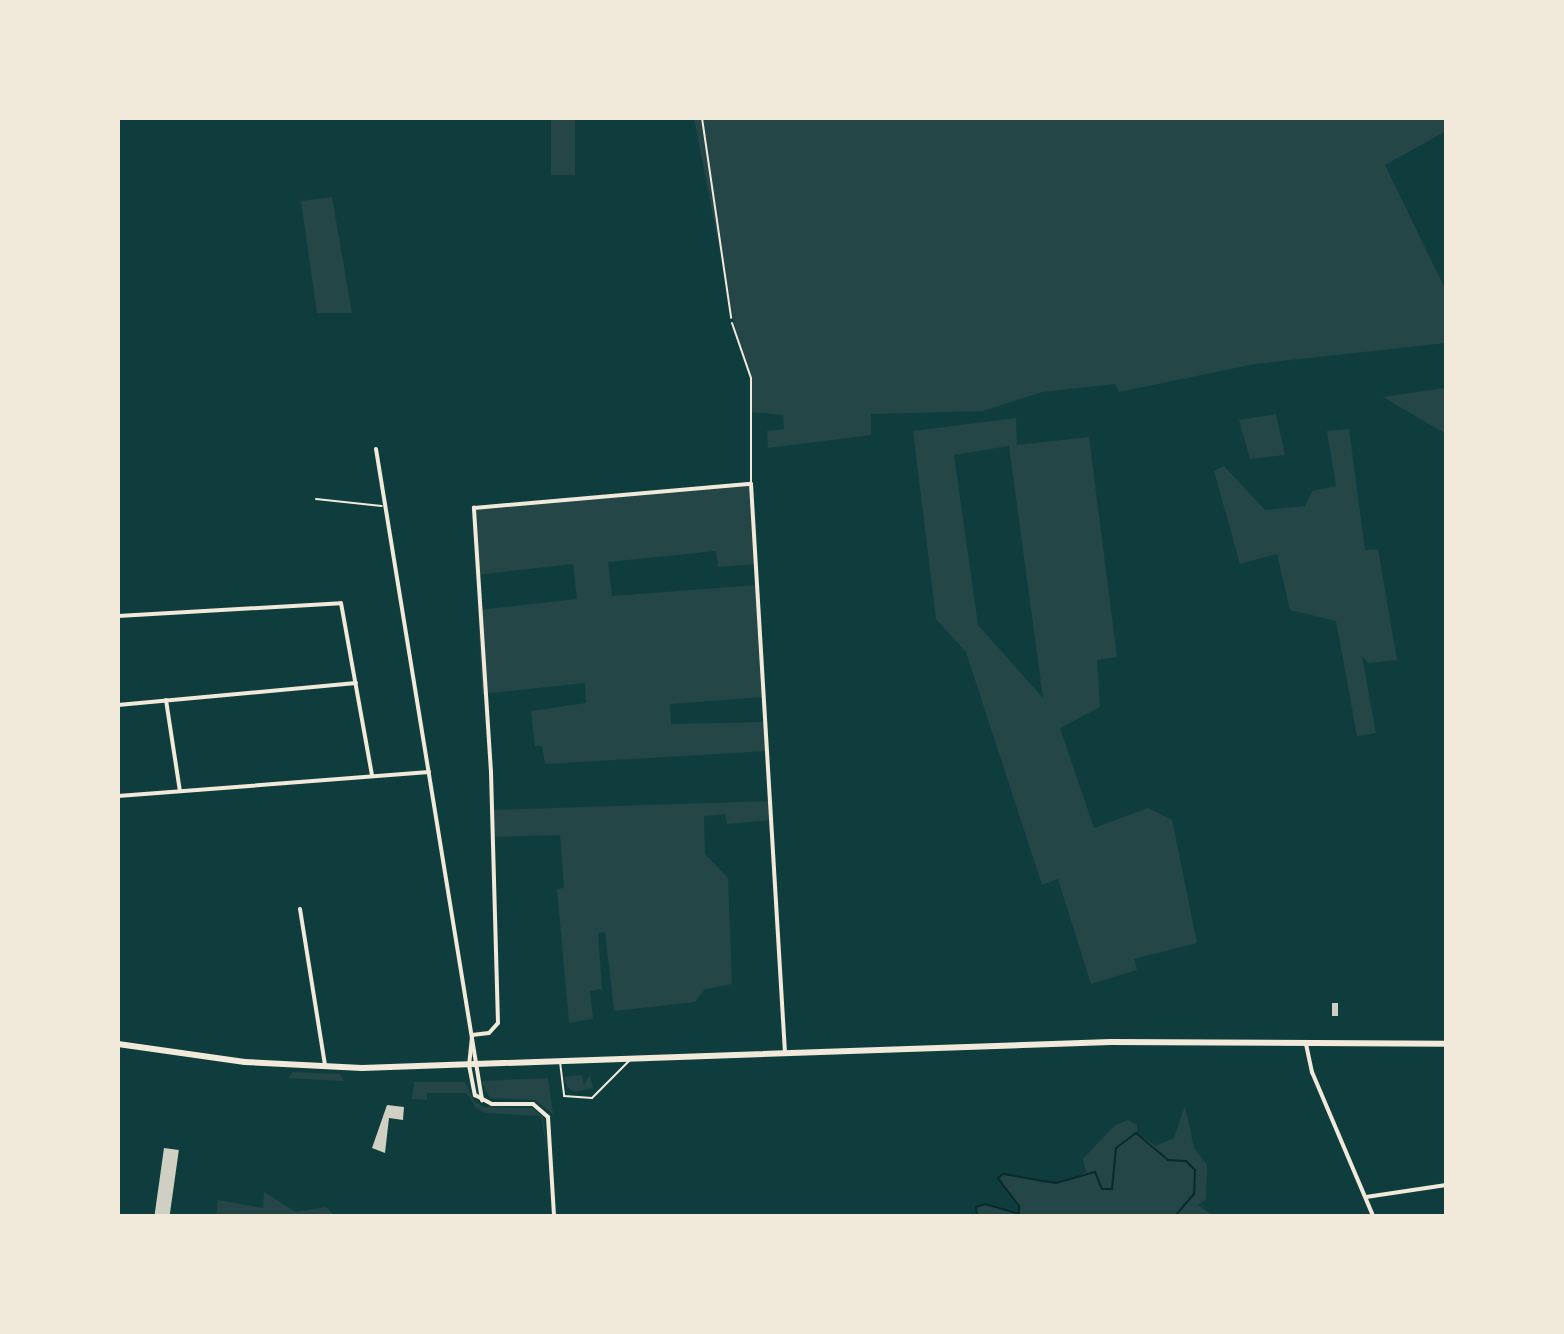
<!DOCTYPE html>
<style>
body{margin:0}
#map{position:relative;width:1564px;height:1334px;overflow:hidden;background:#0f3d3e;font-family:"Golos Text",sans-serif}
div>[style]{position:absolute}
.green>*{inset:0;background:#244646;transform-origin:0 0}
.stream>*{height:2px;margin:-1px;padding:0 1px;transform-origin:1px;border-radius:1px;background:#0a2a2b}
.building>*{inset:0;background:#cfcfc3;transform-origin:0 0}
.path>*{height:2px;margin:-1px;padding:0 1px;transform-origin:1px;border-radius:1px;background:#f1e9da}
.service>*{height:2px;margin:-1px;padding:0 1px;transform-origin:1px;border-radius:1px;background:#f1e9da}
.minor>*{height:4px;margin:-2px;padding:0 2px;transform-origin:2px;border-radius:2px;background:#f1e9da}
.tertiary>*{height:4px;margin:-2px;padding:0 2px;transform-origin:2px;border-radius:2px;background:#f1e9da}
.primary>*{height:6px;margin:-3px;padding:0 3px;transform-origin:3px;border-radius:3px;background:#f1e9da}
span{translate:-50% -50%;white-space:nowrap;text-align:center;line-height:1.15;-webkit-text-stroke:6px #f1e9da;paint-order:stroke}
.frame{position:absolute;inset:0;border:120px solid #f1e9da;pointer-events:none}
</style>
<div id="map">
<div class="green">
<div style="left:551px;top:118px;width:24px;height:57px"></div>
<div style="clip-path:polygon(694px 118px,1444px 118px,1446px 131px,1385px 165px,1446px 291px,1446px 343px,1255px 364px,1119px 392px,1115px 384px,1042px 392px,983px 411px,871px 414px,871px 435px,768px 448px,767px 431px,784px 429px,783px 415px,751px 412px,752px 380px,738px 344px)"></div>
<div style="clip-path:polygon(332px 197px,352px 313px,317px 313px,301px 201px)"></div>
<div style="clip-path:polygon(1446px 388px,1446px 434px,1383px 397px)"></div>
<div style="clip-path:polygon(1276px 414px,1285px 455px,1250px 459px,1239px 420px)"></div>
<div style="clip-path:polygon(evenodd,1016px 418px,1017px 445px,1089px 437px,1117px 657px,1097px 660px,1100px 707px,1060px 728px,1094px 828px,1148px 808px,1172px 820px,1197px 943px,1134px 959px,1137px 970px,1091px 984px,1058px 879px,1042px 885px,966px 652px,936px 619px,913px 431px,1016px 418px,1008px 446px,1009px 446px,1043px 698px,978px 625px,954px 455px,1008px 446px)"></div>
<div style="clip-path:polygon(1349px 429px,1365px 550px,1378px 549px,1397px 660px,1368px 663px,1362px 656px,1376px 733px,1357px 736px,1336px 621px,1290px 610px,1277px 554px,1240px 564px,1214px 471px,1224px 466px,1265px 510px,1305px 506px,1312px 491px,1336px 486px,1327px 431px)"></div>
<div style="clip-path:polygon(751px 484px,756px 564px,718px 567px,716px 551px,608px 562px,612px 596px,758px 585px,765px 697px,670px 704px,671px 724px,767px 722px,769px 751px,545px 764px,542px 746px,535px 746px,531px 711px,586px 703px,585px 683px,482px 694px,478px 610px,577px 599px,573px 564px,476px 575px,474px 508px)"></div>
<div style="clip-path:polygon(772px 801px,774px 820px,727px 824px,725px 814px,704px 816px,705px 854px,728px 878px,732px 984px,705px 989px,695px 1002px,614px 1011px,605px 932px,598px 933px,602px 989px,590px 991px,593px 1019px,569px 1023px,557px 889px,564px 888px,560px 835px,492px 837px,492px 810px)"></div>
<div style="clip-path:polygon(293px 1072px,340px 1074px,344px 1081px,288px 1078px)"></div>
<div style="clip-path:polygon(582px 1075px,584px 1085px,590px 1075px,593px 1088px,575px 1092px,567px 1087px,564px 1077px)"></div>
<div style="clip-path:polygon(548px 1078px,553px 1114px,535px 1100px,490px 1098px,481px 1081px)"></div>
<div style="clip-path:polygon(414px 1082px,465px 1082px,474px 1101px,484px 1107px,532px 1108px,543px 1117px,547px 1151px,541px 1116px,486px 1113px,476px 1108px,467px 1093px,427px 1093px,427px 1100px,412px 1099px)"></div>
<div style="clip-path:polygon(1185px 1106px,1194px 1148px,1207px 1165px,1206px 1199px,1198px 1205px,1213px 1216px,977px 1216px,976px 1207px,985px 1204px,1019px 1214px,1019px 1206px,998px 1178px,1003px 1174px,1046px 1183px,1071px 1180px,1086px 1172px,1083px 1159px,1115px 1125px,1128px 1120px,1137px 1125px,1137px 1133px,1156px 1146px,1174px 1138px)"></div>
<div style="clip-path:polygon(264px 1192px,296px 1212px,326px 1207px,335px 1216px,216px 1216px,218px 1200px,263px 1208px)"></div>
</div>
<div class="stream">
<div style="left:301px;top:1216px;width:10px"></div>
<div style="left:948px;top:1216px;width:10px"></div>
<div style="left:977px;top:1216px;width:9px;rotate:-96deg"></div>
<div style="left:976px;top:1207px;width:9px;rotate:-18deg"></div>
<div style="left:985px;top:1204px;width:35px;rotate:16deg"></div>
<div style="left:1019px;top:1214px;width:8px;rotate:-90deg"></div>
<div style="left:1019px;top:1206px;width:35px;rotate:-127deg"></div>
<div style="left:998px;top:1178px;width:6px;rotate:-39deg"></div>
<div style="left:1003px;top:1174px;width:54px;rotate:9.6deg"></div>
<div style="left:1056px;top:1183px;width:41px;rotate:-15.8deg"></div>
<div style="left:1095px;top:1172px;width:18px;rotate:68deg"></div>
<div style="left:1102px;top:1189px;width:10px"></div>
<div style="left:1112px;top:1189px;width:41px;rotate:-84.4deg"></div>
<div style="left:1116px;top:1148px;width:25px;rotate:-37deg"></div>
<div style="left:1136px;top:1133px;width:42px;rotate:40.2deg"></div>
<div style="left:1168px;top:1160px;width:18px;rotate:3deg"></div>
<div style="left:1186px;top:1161px;width:13px;rotate:45deg"></div>
<div style="left:1195px;top:1170px;width:24px;rotate:92deg"></div>
<div style="left:1194px;top:1194px;width:29px;rotate:131deg"></div>
</div>
<div class="building">
<div style="left:1332px;top:1003px;width:6px;height:13px"></div>
<div style="clip-path:polygon(387px 1105px,404px 1107px,403px 1120px,389px 1118px,385px 1153px,372px 1148px)"></div>
<div style="left:164px;top:1148px;width:15px;height:69px;rotate:8deg"></div>
</div>
<div class="path">
<div style="left:702px;top:118px;width:202px;rotate:81.7deg"></div>
</div>
<div class="service">
<div style="left:732px;top:323px;width:58px;rotate:70.9deg"></div>
<div style="left:751px;top:378px;width:105px;rotate:90deg"></div>
<div style="left:316px;top:499px;width:66px;rotate:6.1deg"></div>
<div style="left:560px;top:1062px;width:34px;rotate:83deg"></div>
<div style="left:564px;top:1096px;width:28px;rotate:4deg"></div>
<div style="left:592px;top:1098px;width:54px;rotate:-45deg"></div>
</div>
<div class="minor">
<div style="left:376px;top:449px;width:660px;rotate:80.75deg"></div>
<div style="left:118px;top:616px;width:223px;rotate:-3.3deg"></div>
<div style="left:341px;top:603px;width:175px;rotate:79.8deg"></div>
<div style="left:166px;top:700px;width:92px;rotate:81.3deg"></div>
<div style="left:118px;top:705px;width:239px;rotate:-5.3deg"></div>
<div style="left:118px;top:796px;width:312px;rotate:-4.4deg"></div>
<div style="left:300px;top:909px;width:158px;rotate:80.9deg"></div>
<div style="left:472px;top:1035px;width:17px;rotate:-7deg"></div>
<div style="left:489px;top:1033px;width:13px;rotate:-48deg"></div>
<div style="left:498px;top:1023px;width:251px;rotate:-91.6deg"></div>
<div style="left:491px;top:772px;width:265px;rotate:-93.7deg"></div>
<div style="left:474px;top:508px;width:278px;rotate:-5deg"></div>
<div style="left:751px;top:484px;width:570px;rotate:86.58deg"></div>
<div style="left:472px;top:1037px;width:28px;rotate:96deg"></div>
<div style="left:469px;top:1065px;width:31px;rotate:79deg"></div>
<div style="left:475px;top:1095px;width:19px;rotate:28deg"></div>
<div style="left:492px;top:1104px;width:41px"></div>
<div style="left:533px;top:1104px;width:20px;rotate:41deg"></div>
<div style="left:548px;top:1117px;width:99px;rotate:86.5deg"></div>
<div style="left:1366px;top:1197px;width:81px;rotate:-8.5deg"></div>
</div>
<div class="tertiary">
<div style="left:1306px;top:1044px;width:29px;rotate:78deg"></div>
<div style="left:1312px;top:1072px;width:156px;rotate:67deg"></div>
</div>
<div class="primary">
<div style="left:118px;top:1044px;width:128px;rotate:8.1deg"></div>
<div style="left:245px;top:1062px;width:117px;rotate:2.9deg"></div>
<div style="left:362px;top:1068px;width:749px;rotate:-1.99deg"></div>
<div style="left:1111px;top:1042px;width:335px;rotate:0.3deg"></div>
</div>
<div class="frame"></div>
</div>
